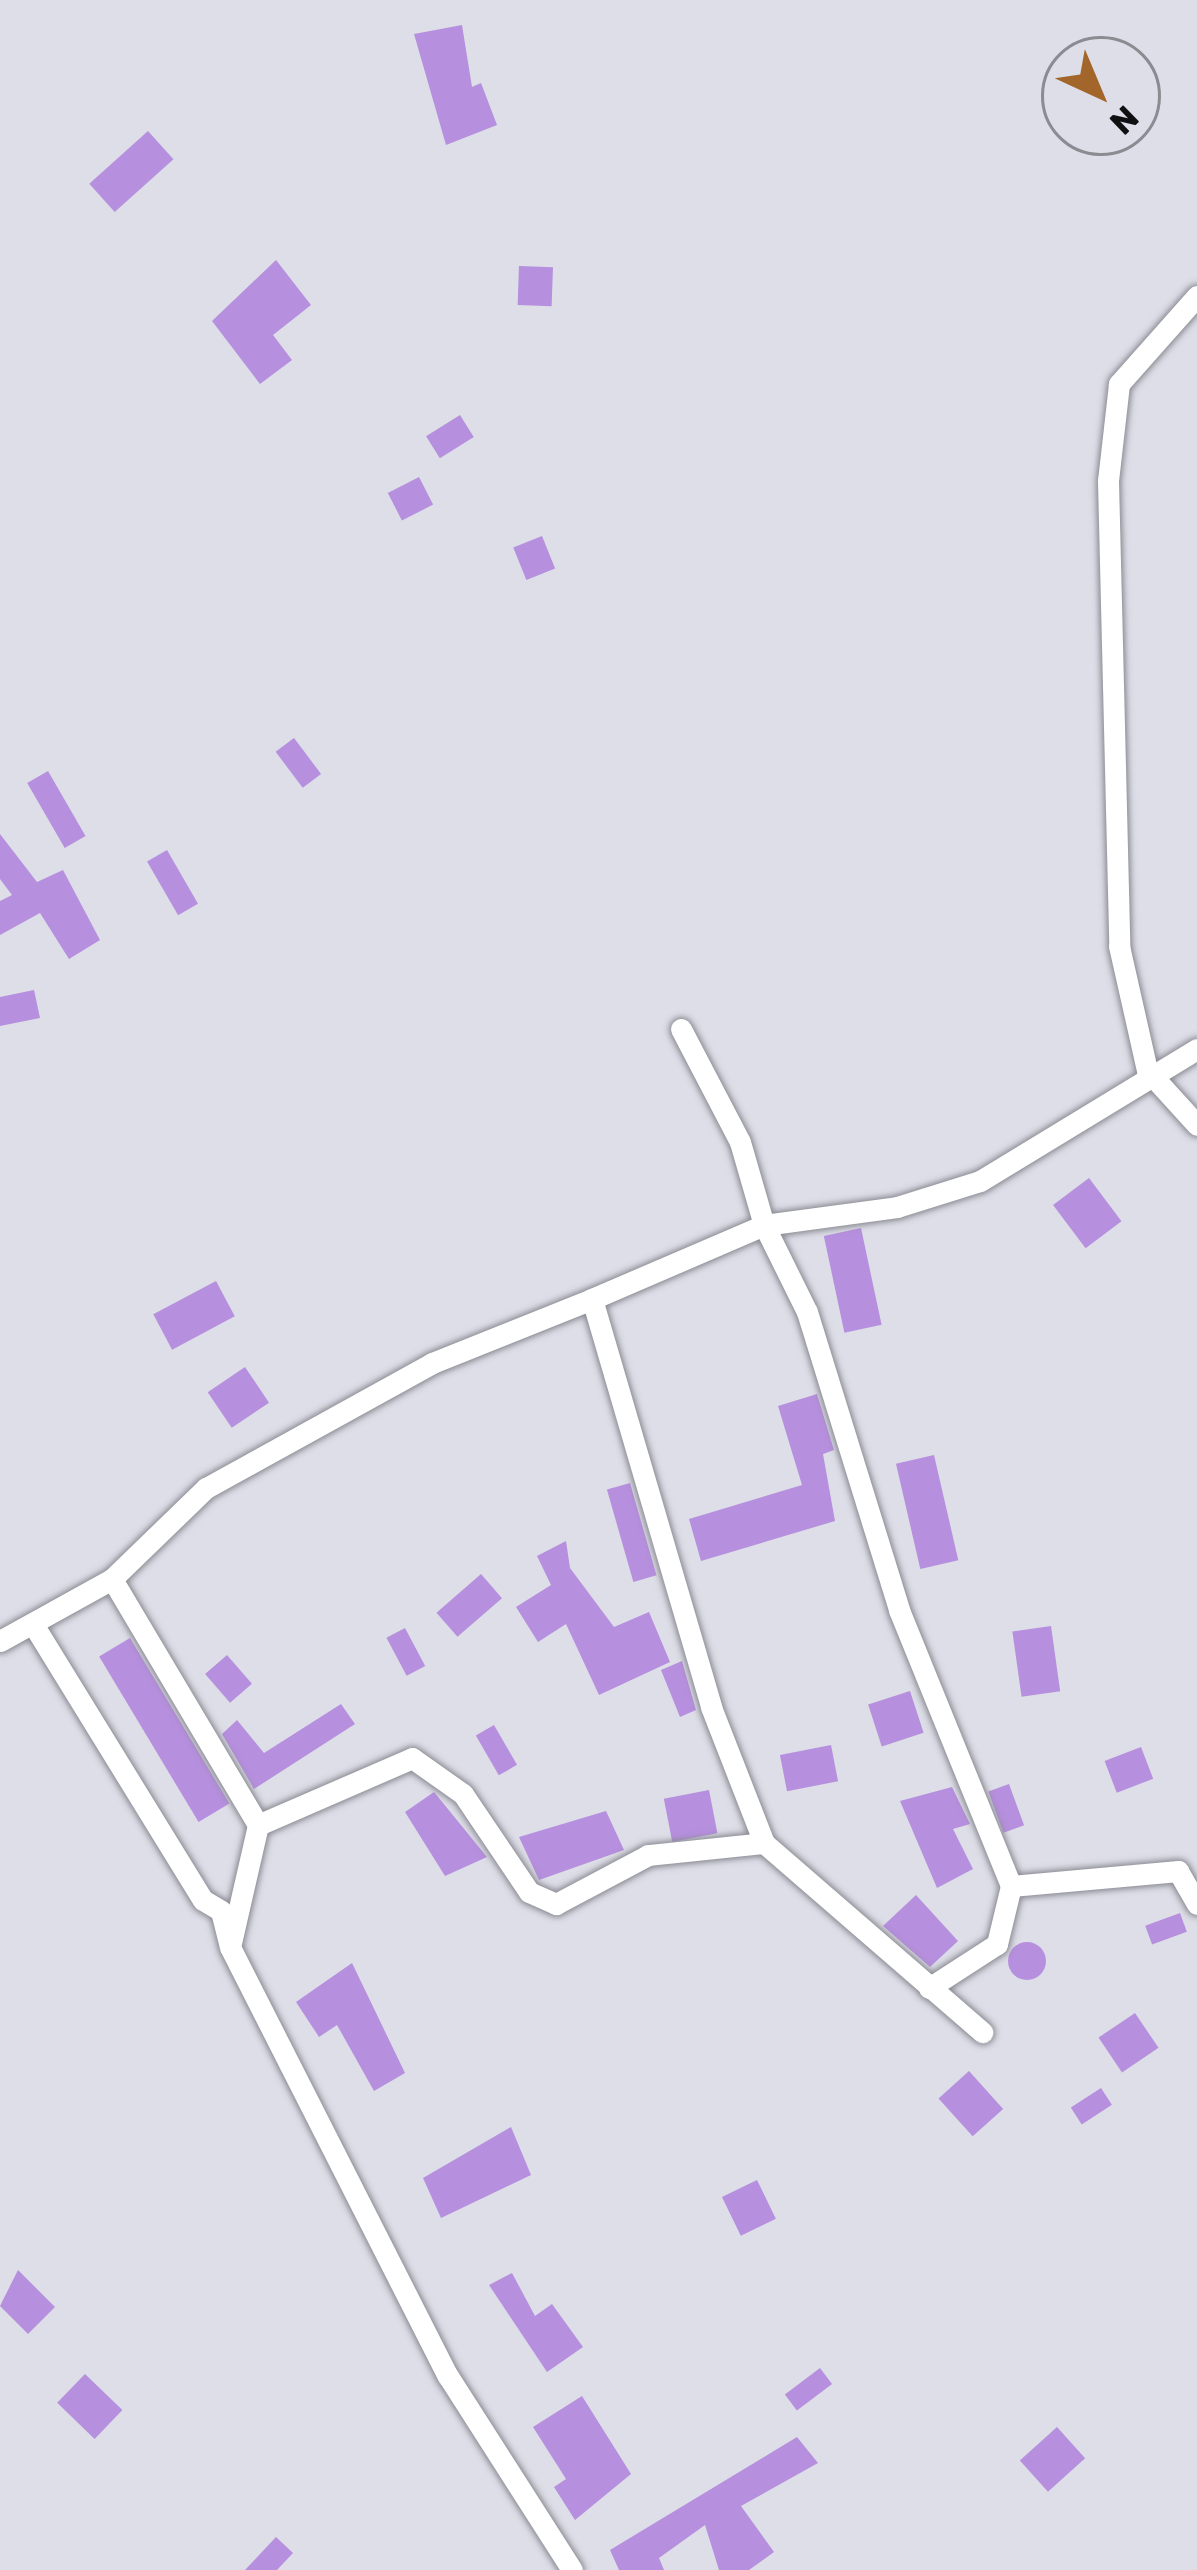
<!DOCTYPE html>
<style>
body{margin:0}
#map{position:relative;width:1197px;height:2570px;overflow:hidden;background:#dddee7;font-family:Rubik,sans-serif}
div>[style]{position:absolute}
.building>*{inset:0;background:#b68fde;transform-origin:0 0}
.round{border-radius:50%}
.roads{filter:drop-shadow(0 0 3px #8b8b94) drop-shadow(0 0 3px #8b8b94)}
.street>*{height:21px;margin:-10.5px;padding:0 10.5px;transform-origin:10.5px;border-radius:10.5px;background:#fff}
span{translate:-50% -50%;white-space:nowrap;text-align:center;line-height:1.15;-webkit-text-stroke:9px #dddee7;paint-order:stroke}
.north{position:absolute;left:1041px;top:36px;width:120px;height:120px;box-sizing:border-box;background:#dddee7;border:3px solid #8b8c92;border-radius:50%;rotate:136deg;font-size:33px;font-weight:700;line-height:48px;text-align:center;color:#101013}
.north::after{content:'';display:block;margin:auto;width:42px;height:54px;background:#a3662a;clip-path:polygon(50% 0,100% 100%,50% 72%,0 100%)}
</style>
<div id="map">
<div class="building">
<div style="clip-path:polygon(462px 25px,472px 87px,481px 83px,497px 125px,446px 145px,414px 34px)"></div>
<div style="left:148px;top:131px;width:38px;height:79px;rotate:48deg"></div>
<div style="clip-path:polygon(276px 260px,311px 305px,273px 335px,292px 360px,260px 384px,212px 321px)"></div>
<div style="left:519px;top:266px;width:34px;height:39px;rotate:2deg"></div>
<div style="left:460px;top:415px;width:26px;height:40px;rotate:58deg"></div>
<div style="left:419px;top:477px;width:31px;height:35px;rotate:63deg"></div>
<div style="left:542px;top:536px;width:35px;height:31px;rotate:68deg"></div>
<div style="left:294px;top:738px;width:45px;height:23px;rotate:53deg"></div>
<div style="left:48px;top:771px;width:75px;height:24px;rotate:60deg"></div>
<div style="clip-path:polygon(0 834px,37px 882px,63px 870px,100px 940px,69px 959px,40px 913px,0 935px,0 901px,12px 895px,0 879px)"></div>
<div style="left:167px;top:850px;width:62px;height:23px;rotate:60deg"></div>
<div style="clip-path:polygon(34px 990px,40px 1018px,0 1026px,0 997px)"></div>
<div style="left:1089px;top:1178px;width:54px;height:45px;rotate:53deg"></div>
<div style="left:861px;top:1228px;width:99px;height:38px;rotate:78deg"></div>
<div style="left:216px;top:1281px;width:40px;height:71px;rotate:62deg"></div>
<div style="left:245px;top:1367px;width:43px;height:45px;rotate:56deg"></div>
<div style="clip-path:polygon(817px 1394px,834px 1450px,823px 1454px,835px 1521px,701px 1561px,689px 1519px,802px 1485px,778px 1406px)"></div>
<div style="left:934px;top:1455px;width:108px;height:39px;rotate:77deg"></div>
<div style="left:630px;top:1483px;width:96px;height:24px;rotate:74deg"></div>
<div style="clip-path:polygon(566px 1541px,570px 1568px,614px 1627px,649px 1612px,670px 1662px,599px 1695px,566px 1624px,538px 1642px,516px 1607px,551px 1585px,537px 1556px)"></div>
<div style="left:481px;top:1574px;width:32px;height:59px;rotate:49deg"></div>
<div style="left:1051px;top:1626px;width:66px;height:39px;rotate:82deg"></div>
<div style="left:405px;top:1628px;width:43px;height:21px;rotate:62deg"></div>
<div style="left:130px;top:1638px;width:193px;height:36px;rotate:59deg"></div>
<div style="left:227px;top:1655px;width:38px;height:29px;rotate:49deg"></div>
<div style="clip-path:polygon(682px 1661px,696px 1710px,680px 1717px,661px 1670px)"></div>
<div style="left:910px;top:1691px;width:44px;height:44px;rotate:72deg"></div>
<div style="clip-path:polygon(341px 1704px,355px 1724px,254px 1789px,222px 1734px,237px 1720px,264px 1753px)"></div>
<div style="left:494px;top:1725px;width:46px;height:21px;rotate:60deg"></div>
<div style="left:831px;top:1745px;width:37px;height:52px;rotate:79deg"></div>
<div style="left:1141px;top:1747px;width:34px;height:39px;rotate:69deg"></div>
<div style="left:1009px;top:1784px;width:44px;height:22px;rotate:70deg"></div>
<div style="clip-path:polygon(952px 1787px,970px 1824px,953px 1829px,973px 1869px,937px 1888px,900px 1801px)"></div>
<div style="left:709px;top:1790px;width:44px;height:46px;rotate:79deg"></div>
<div style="clip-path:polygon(434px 1792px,487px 1857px,445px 1876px,405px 1812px)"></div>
<div style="clip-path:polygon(606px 1811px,624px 1850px,539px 1880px,519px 1837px)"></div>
<div style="clip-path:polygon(916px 1895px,958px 1941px,930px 1967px,883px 1926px)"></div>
<div style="left:1180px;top:1913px;width:20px;height:37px;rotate:70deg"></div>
<div class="round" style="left:1008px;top:1942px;width:38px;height:38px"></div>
<div style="clip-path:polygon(352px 1963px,405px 2073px,374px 2091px,337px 2025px,319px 2037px,296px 2002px)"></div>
<div style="left:1135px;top:2013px;width:42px;height:44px;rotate:56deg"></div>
<div style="left:969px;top:2071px;width:51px;height:41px;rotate:48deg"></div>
<div style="left:1101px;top:2088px;width:20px;height:36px;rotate:57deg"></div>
<div style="clip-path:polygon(511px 2127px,531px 2175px,441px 2218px,423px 2178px)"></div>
<div style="left:757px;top:2180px;width:43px;height:39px;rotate:64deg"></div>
<div style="clip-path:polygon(18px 2270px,55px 2307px,28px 2334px,0 2306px)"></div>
<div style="clip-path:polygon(512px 2273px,535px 2316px,552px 2304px,583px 2347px,547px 2372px,489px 2285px)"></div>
<div style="left:820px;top:2368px;width:20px;height:44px;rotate:53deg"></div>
<div style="left:85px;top:2374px;width:52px;height:40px;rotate:44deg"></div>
<div style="clip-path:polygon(582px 2396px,631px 2474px,575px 2520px,554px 2487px,566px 2479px,533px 2427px)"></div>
<div style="left:1057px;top:2427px;width:42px;height:50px;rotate:48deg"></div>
<div style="clip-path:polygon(797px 2437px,818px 2463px,741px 2506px,774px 2552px,749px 2570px,719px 2570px,705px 2525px,659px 2558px,664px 2570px,619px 2570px,610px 2550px)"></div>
<div style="clip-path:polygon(276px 2537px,293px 2553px,277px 2570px,245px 2570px)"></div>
</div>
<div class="roads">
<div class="street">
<div style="left:1197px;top:296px;width:118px;rotate:131.6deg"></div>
<div style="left:1119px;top:384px;width:98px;rotate:96.5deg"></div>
<div style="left:1108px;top:481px;width:465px;rotate:88.6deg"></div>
<div style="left:1119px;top:946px;width:127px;rotate:77.3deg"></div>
<div style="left:1147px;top:1070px;width:74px;rotate:47.7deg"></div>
<div style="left:681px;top:1029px;width:127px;rotate:62.4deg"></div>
<div style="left:740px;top:1142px;width:86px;rotate:73.9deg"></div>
<div style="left:764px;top:1225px;width:134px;rotate:-7.7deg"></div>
<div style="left:897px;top:1207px;width:87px;rotate:-17.4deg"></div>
<div style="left:980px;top:1181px;width:254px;rotate:-31.3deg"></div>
<div style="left:592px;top:1299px;width:187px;rotate:-23.3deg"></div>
<div style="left:764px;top:1225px;width:97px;rotate:63.7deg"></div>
<div style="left:807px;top:1312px;width:312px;rotate:72.8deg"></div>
<div style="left:899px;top:1610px;width:298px;rotate:67.9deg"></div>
<div style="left:1011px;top:1886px;width:60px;rotate:103.6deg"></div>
<div style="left:997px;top:1944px;width:81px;rotate:147.1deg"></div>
<div style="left:112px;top:1579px;width:286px;rotate:59.3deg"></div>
<div style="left:258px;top:1825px;width:125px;rotate:102.9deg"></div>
<div style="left:230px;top:1947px;width:481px;rotate:63.1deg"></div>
<div style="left:448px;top:2376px;width:230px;rotate:57.4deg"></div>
<div style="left:36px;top:1629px;width:318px;rotate:58.4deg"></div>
<div style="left:203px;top:1900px;width:21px;rotate:31deg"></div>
<div style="left:221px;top:1911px;width:33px;rotate:76deg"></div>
<div style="left:0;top:1641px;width:128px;rotate:-29deg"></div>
<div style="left:112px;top:1579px;width:131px;rotate:-44.1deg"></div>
<div style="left:206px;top:1488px;width:258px;rotate:-28.9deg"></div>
<div style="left:432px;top:1363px;width:172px;rotate:-21.8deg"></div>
<div style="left:592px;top:1299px;width:425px;rotate:73.7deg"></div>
<div style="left:711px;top:1707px;width:146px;rotate:68.7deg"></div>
<div style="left:764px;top:1843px;width:289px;rotate:40.9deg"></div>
<div style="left:258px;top:1825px;width:168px;rotate:-23.5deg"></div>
<div style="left:412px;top:1758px;width:62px;rotate:35.2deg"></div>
<div style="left:463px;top:1794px;width:118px;rotate:56deg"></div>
<div style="left:529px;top:1892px;width:30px;rotate:24deg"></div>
<div style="left:556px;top:1904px;width:104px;rotate:-28deg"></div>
<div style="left:648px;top:1855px;width:117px;rotate:-5.9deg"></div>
<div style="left:1011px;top:1886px;width:168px;rotate:-5.1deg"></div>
<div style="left:1178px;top:1871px;width:38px;rotate:60deg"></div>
</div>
</div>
<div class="north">N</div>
</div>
